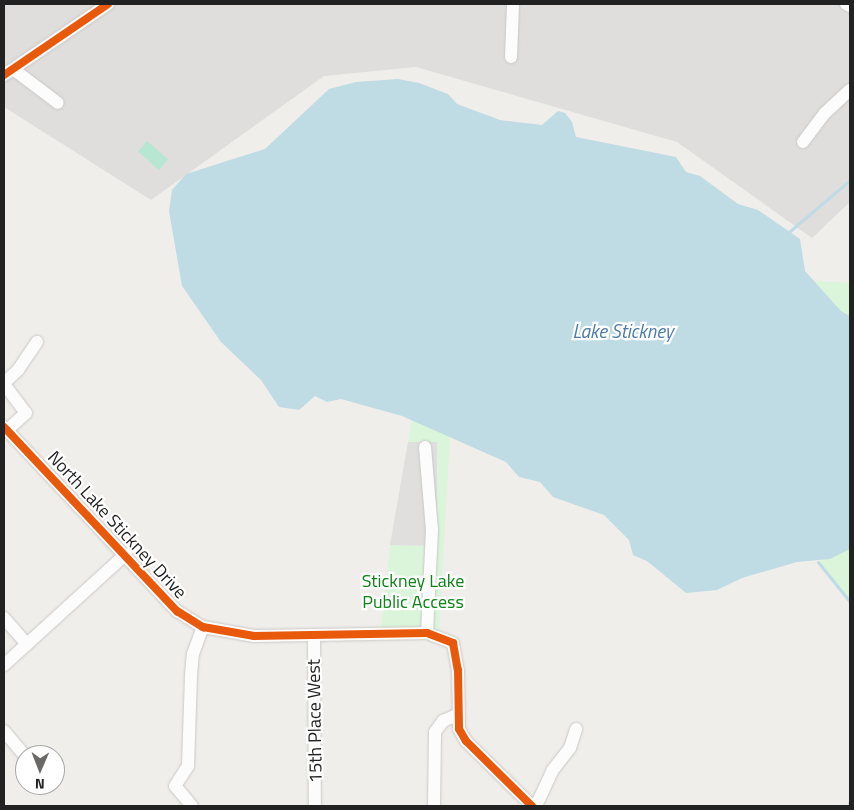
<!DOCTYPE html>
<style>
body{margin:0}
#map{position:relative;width:854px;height:810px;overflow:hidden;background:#f0eeeb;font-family:"Titillium Web",sans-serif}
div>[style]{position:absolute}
.residential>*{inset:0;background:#dfdedc}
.park>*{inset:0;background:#daf5da}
.pitch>*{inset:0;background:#b7e6d2;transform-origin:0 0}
.parking>*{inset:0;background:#e0dfde}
.water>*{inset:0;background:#bfdbe3}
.stream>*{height:3px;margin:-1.5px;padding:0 1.5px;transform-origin:1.5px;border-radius:1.5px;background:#bfdbe3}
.roads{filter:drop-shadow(0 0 1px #c9c8c7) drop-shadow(0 0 1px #c9c8c7)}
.minor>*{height:12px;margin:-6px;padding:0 6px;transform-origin:6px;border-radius:6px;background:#fdfcfc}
.cycleway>*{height:8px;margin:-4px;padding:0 4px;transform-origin:4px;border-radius:4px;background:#e8590c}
span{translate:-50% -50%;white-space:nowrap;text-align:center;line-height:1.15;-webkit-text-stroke:4.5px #fff;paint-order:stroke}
.street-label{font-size:18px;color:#222}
.park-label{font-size:18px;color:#0c8416}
.water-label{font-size:19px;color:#4a7aab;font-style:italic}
.frame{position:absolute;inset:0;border:5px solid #222;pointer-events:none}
.north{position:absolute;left:15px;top:745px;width:50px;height:50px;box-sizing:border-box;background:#fff;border:1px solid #a7a7a7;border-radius:50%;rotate:181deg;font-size:14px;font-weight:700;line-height:20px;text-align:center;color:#222}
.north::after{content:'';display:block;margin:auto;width:18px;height:22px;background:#6a6968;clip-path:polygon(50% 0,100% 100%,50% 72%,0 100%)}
</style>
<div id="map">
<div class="residential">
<div style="clip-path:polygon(4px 4px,850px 4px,850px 202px,812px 238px,677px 142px,416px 67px,324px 76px,151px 200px,4px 107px)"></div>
</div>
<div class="park">
<div style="clip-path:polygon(814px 281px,850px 283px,850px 316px,841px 311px)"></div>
<div style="clip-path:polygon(412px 420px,450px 437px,439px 631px,381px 629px,390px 545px)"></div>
<div style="clip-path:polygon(850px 549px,850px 602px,818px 562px)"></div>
</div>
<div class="pitch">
<div style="left:147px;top:141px;width:28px;height:14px;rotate:41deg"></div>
</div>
<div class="parking">
<div style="clip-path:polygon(408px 442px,437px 442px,437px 546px,390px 545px)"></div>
</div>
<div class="water">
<div style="clip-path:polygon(398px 79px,419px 83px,448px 94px,457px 104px,500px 120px,542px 125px,558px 111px,565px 113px,572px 122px,576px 137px,676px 157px,686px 172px,700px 176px,738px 204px,758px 210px,800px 239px,805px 271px,841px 311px,850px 316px,850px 549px,830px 559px,797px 562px,742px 578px,717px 590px,686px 593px,647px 561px,633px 555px,629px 540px,604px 515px,553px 497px,540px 482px,519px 477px,506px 462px,402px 416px,341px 399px,327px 402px,315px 396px,299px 410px,279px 407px,261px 380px,221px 342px,182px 286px,169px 211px,172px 190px,186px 174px,265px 149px,329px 89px,356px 82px)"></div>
</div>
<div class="stream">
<div style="left:790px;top:231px;width:79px;rotate:-40.4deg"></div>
<div style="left:818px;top:562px;width:51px;rotate:51.3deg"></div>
<div style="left:848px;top:806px;width:5px;rotate:-68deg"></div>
</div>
<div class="roads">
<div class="minor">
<div style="left:846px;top:4px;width:4px;rotate:27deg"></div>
<div style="left:511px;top:57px;width:53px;rotate:-87.8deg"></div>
<div style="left:13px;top:69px;width:56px;rotate:37.1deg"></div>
<div style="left:4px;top:75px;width:126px;rotate:-34.3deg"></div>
<div style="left:803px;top:142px;width:36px;rotate:-53deg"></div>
<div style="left:825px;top:113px;width:34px;rotate:-43deg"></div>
<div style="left:4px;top:383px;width:19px;rotate:-43deg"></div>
<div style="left:18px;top:370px;width:34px;rotate:-56deg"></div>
<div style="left:4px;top:384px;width:36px;rotate:53deg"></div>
<div style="left:26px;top:413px;width:25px;rotate:138deg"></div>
<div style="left:4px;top:427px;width:253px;rotate:46.8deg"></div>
<div style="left:177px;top:611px;width:31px;rotate:32deg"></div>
<div style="left:203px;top:627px;width:52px;rotate:10deg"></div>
<div style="left:254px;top:636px;width:173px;rotate:-1deg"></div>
<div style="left:427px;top:633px;width:28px;rotate:21deg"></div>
<div style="left:453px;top:643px;width:27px;rotate:80deg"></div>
<div style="left:458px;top:670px;width:59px;rotate:89deg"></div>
<div style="left:459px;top:729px;width:14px;rotate:60deg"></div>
<div style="left:466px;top:741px;width:93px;rotate:44.6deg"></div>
<div style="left:425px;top:447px;width:83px;rotate:85.2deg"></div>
<div style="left:432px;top:530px;width:103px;rotate:92.8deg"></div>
<div style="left:4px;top:618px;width:35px;rotate:49deg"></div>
<div style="left:314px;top:636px;width:169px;rotate:89.7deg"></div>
<div style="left:4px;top:665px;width:165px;rotate:-42.3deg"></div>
<div style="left:4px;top:731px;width:33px;rotate:50deg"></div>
<div style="left:192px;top:806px;width:26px;rotate:-130deg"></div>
<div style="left:175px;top:786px;width:24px;rotate:-57deg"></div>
<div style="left:188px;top:766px;width:91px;rotate:-88.1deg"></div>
<div style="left:191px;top:675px;width:21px;rotate:-85deg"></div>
<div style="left:193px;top:654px;width:29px;rotate:-70deg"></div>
<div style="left:434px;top:806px;width:74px;rotate:-89.2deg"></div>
<div style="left:435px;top:732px;width:14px;rotate:-54deg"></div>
<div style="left:443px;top:721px;width:15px;rotate:-23deg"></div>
<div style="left:536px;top:806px;width:38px;rotate:-65deg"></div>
<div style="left:552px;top:771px;width:29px;rotate:-52deg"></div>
<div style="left:570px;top:748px;width:20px;rotate:-72deg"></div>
</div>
</div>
<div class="cycleway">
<div style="left:4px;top:75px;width:126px;rotate:-34.3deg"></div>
<div style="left:4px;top:427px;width:253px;rotate:46.8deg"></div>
<div style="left:177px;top:611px;width:31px;rotate:32deg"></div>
<div style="left:203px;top:627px;width:52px;rotate:10deg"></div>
<div style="left:254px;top:636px;width:173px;rotate:-1deg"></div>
<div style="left:427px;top:633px;width:28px;rotate:21deg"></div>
<div style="left:453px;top:643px;width:27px;rotate:80deg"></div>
<div style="left:458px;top:670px;width:59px;rotate:89deg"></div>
<div style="left:459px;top:729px;width:14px;rotate:60deg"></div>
<div style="left:466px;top:741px;width:93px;rotate:44.6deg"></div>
</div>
<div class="street-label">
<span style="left:117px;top:525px;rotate:47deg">North Lake Stickney Drive</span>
<span style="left:315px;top:721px;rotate:-91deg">15th Place West</span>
</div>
<div class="park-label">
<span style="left:413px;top:592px">Stickney Lake<br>Public Access</span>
</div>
<div class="water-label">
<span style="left:623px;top:331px">Lake Stickney</span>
</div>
<div class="frame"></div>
<div class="north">N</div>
</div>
